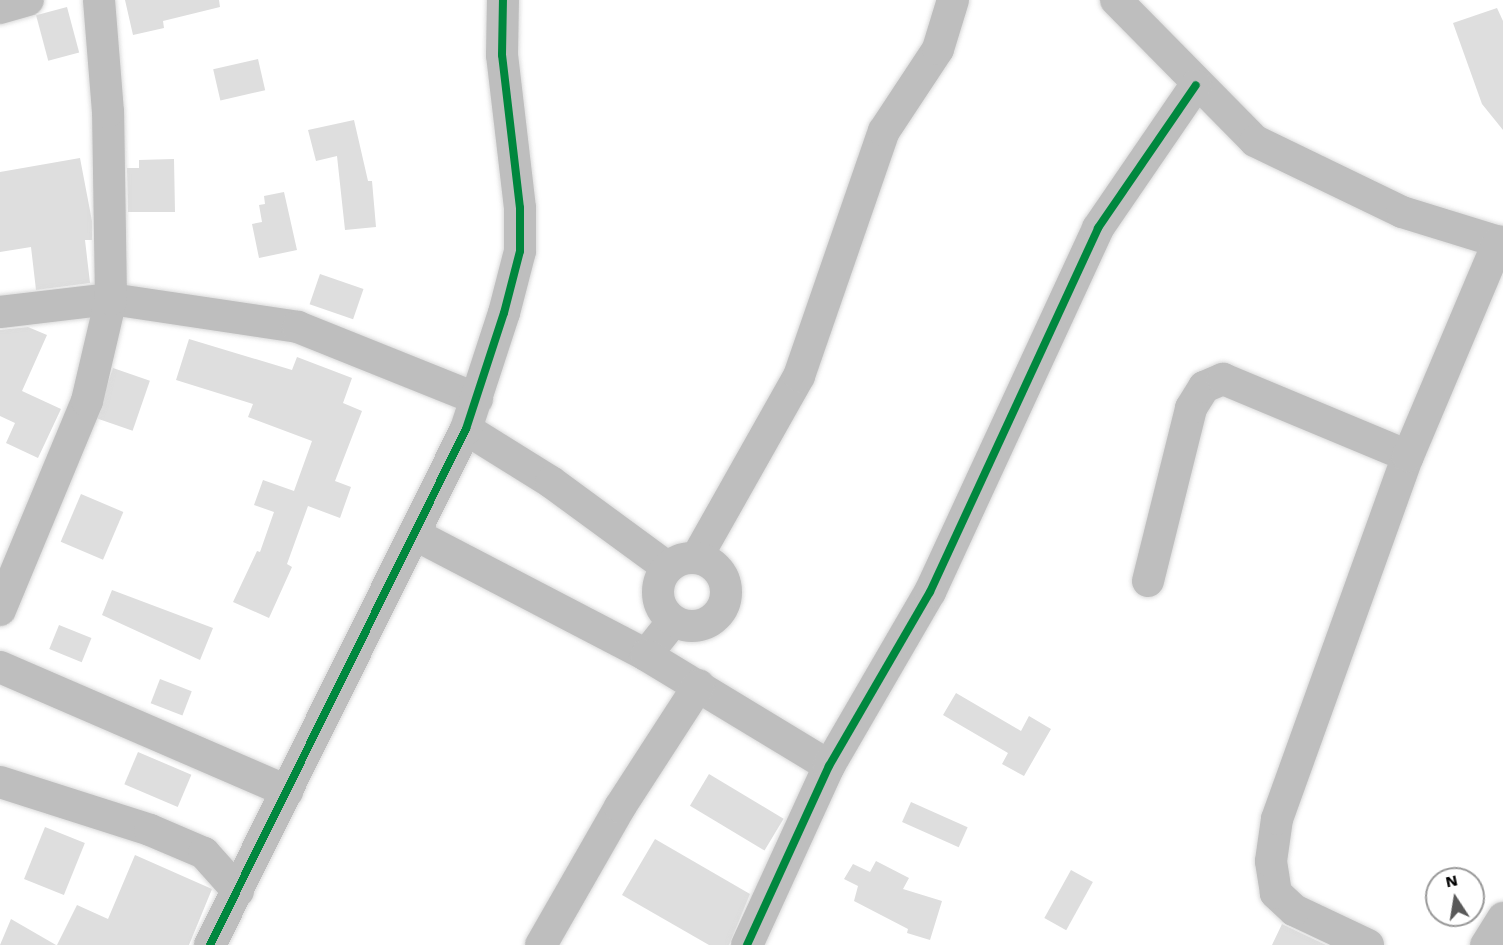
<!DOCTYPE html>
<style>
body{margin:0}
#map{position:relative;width:1503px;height:945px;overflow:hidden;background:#fff;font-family:"Work Sans",sans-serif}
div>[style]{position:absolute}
.building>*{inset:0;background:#dedede;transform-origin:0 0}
.roads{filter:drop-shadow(0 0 2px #dbdbdb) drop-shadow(0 0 2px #dbdbdb)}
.minor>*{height:32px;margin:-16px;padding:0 16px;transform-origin:16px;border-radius:16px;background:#bebebe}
.minor>.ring{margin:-16px;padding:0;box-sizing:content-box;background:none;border:32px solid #bebebe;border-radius:50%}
.major>*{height:33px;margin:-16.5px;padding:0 16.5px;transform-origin:16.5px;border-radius:16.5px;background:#bebebe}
.cycleway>*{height:8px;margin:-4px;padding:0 4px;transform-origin:4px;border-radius:4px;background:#00873e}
span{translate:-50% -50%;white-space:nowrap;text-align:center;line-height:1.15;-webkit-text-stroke:4.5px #fff;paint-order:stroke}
.north{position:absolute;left:1425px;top:867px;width:60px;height:60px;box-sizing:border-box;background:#fff;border:2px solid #999;border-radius:50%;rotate:348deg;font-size:16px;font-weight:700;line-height:24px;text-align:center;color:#000}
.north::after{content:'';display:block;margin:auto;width:21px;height:27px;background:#595959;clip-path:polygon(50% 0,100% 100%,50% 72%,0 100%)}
</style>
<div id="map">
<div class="building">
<div style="clip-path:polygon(125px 0,219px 0,220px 7px,163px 21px,164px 28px,133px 35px)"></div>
<div style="left:67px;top:7px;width:47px;height:32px;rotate:75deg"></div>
<div style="clip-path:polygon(1497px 8px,1503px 21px,1503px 130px,1482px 104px,1453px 23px)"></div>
<div style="left:258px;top:59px;width:32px;height:46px;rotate:77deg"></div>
<div style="clip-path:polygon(354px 120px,368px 181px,372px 181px,376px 227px,345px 230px,337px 156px,316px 161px,308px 130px)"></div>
<div style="clip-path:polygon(80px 158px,92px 221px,92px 240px,85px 240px,90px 283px,36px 290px,31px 247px,0 252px,0 172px)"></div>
<div style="clip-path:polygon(174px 159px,175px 212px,128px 212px,127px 168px,139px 168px,139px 160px)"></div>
<div style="clip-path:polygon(284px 192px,297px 250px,259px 258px,252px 224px,262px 222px,259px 205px,265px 204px,264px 196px)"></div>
<div style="left:320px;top:274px;width:46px;height:32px;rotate:19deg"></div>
<div style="clip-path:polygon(28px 327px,47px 335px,22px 391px,61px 409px,38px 458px,6px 443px,15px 423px,0 416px,0 330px)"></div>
<div style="clip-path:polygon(189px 339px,292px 370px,297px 357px,352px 378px,343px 403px,362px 411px,335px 481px,351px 487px,340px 518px,308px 506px,287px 564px,292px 567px,269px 618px,233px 602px,257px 551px,260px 552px,274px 512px,254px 505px,263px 480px,294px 491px,312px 441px,248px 417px,253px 404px,176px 380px)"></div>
<div style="left:113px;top:368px;width:39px;height:53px;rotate:19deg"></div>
<div style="left:81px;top:494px;width:46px;height:52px;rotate:23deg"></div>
<div style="clip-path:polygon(112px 590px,213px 628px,200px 660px,102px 615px)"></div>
<div style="left:59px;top:625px;width:35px;height:26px;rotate:22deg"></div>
<div style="left:160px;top:679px;width:34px;height:26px;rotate:21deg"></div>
<div style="clip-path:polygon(956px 693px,1021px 731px,1029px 716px,1051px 729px,1024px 776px,1002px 764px,1008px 753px,943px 715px)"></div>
<div style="left:138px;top:752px;width:58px;height:35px;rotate:23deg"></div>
<div style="left:709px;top:774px;width:87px;height:37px;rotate:31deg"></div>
<div style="left:911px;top:802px;width:62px;height:22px;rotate:24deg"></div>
<div style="left:45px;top:827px;width:43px;height:56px;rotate:22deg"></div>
<div style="clip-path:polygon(655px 839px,750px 894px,729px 945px,709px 945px,622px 895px)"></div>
<div style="clip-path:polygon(135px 855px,212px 889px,189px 945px,57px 945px,77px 905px,108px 919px)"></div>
<div style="clip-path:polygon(876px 861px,909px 878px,903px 889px,942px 901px,930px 940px,907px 933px,908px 929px,854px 901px,858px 886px,844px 879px,853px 864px,870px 872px)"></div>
<div style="left:1071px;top:870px;width:25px;height:55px;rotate:29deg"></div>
<div style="clip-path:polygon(11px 919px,56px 945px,0 945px)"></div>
<div style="clip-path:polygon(1282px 924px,1286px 926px,1326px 945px,1272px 945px)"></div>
</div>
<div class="roads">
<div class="minor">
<div style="left:1116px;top:0;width:198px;rotate:45.4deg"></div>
<div style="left:1255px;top:141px;width:163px;rotate:25.8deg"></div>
<div style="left:1402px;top:212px;width:106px;rotate:17.1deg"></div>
<div style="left:0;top:8px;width:29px;rotate:-16deg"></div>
<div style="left:0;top:312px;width:112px;rotate:-6.7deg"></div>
<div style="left:111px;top:299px;width:189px;rotate:8.5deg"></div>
<div style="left:298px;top:327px;width:193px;rotate:21.9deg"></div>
<div style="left:466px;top:429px;width:100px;rotate:31.9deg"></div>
<div style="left:551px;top:482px;width:144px;rotate:36.2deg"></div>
<div style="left:414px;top:534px;width:262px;rotate:27.5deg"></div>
<div style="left:646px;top:655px;width:43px;rotate:-51.5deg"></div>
<div style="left:697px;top:557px;width:208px;rotate:-60.6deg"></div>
<div style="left:799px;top:376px;width:259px;rotate:-70.9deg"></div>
<div style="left:884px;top:131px;width:98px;rotate:-56.6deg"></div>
<div style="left:938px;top:49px;width:51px;rotate:-73deg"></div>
<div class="ring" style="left:658px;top:558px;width:36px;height:36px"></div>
<div style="left:1148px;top:581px;width:178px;rotate:-76deg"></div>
<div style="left:1191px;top:408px;width:25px;rotate:-58deg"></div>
<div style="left:1204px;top:387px;width:21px;rotate:-23deg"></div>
<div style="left:1223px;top:379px;width:200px;rotate:22.6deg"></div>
<div style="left:0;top:610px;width:226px;rotate:-67.4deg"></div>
<div style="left:87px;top:401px;width:105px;rotate:-76.8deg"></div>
<div style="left:111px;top:299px;width:187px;rotate:-90.9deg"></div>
<div style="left:108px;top:112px;width:112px;rotate:-94.6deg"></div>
<div style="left:646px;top:655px;width:214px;rotate:31.2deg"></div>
<div style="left:0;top:667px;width:313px;rotate:23.4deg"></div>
<div style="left:0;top:782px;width:157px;rotate:17.7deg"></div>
<div style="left:150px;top:830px;width:59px;rotate:23.1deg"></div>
<div style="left:204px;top:853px;width:51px;rotate:48.2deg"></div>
<div style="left:210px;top:945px;width:576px;rotate:-63.61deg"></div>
<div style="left:466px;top:429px;width:122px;rotate:-71.9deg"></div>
<div style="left:504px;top:313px;width:64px;rotate:-75.5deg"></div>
<div style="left:520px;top:251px;width:43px;rotate:-90deg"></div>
<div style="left:520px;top:208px;width:154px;rotate:-96.7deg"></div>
<div style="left:502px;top:55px;width:55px;rotate:-89deg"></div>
<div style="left:541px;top:945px;width:159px;rotate:-60.2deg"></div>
<div style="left:620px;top:807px;width:145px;rotate:-57.1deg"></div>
<div style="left:747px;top:945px;width:197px;rotate:-65.4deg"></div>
<div style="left:829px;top:766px;width:201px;rotate:-59.9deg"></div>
<div style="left:930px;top:592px;width:401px;rotate:-65.2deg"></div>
<div style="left:1098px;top:228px;width:173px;rotate:-55.6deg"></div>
<div style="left:1368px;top:945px;width:82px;rotate:-154.7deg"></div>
<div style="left:1294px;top:910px;width:25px;rotate:-137deg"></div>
<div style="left:1276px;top:893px;width:32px;rotate:-99deg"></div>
<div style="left:1271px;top:861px;width:42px;rotate:-81.9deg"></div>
<div style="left:1277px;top:819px;width:386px;rotate:-70.2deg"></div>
<div style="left:1408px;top:456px;width:233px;rotate:-67.1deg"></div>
</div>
<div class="major">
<div style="left:1486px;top:945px;width:32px;rotate:-58deg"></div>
</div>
</div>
<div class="cycleway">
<div style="left:210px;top:945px;width:576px;rotate:-63.61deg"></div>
<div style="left:466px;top:429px;width:122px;rotate:-71.9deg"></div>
<div style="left:504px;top:313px;width:64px;rotate:-75.5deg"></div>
<div style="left:520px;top:251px;width:43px;rotate:-90deg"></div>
<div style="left:520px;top:208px;width:154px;rotate:-96.7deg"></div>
<div style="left:502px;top:55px;width:55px;rotate:-89deg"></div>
<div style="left:747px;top:945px;width:197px;rotate:-65.4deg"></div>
<div style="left:829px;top:766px;width:201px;rotate:-59.9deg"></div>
<div style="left:930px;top:592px;width:401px;rotate:-65.2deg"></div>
<div style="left:1098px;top:228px;width:173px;rotate:-55.6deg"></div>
</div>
<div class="north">N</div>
</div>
